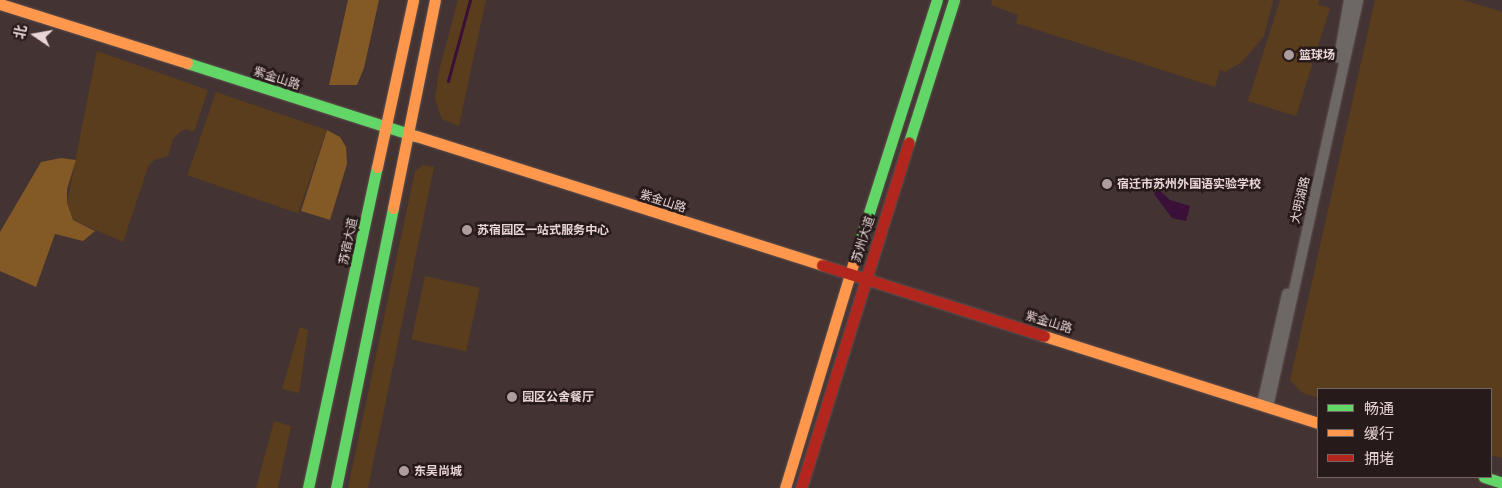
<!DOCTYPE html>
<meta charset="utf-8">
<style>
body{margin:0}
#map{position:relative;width:1502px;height:488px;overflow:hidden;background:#433;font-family:Manrope,"Noto Sans SC",sans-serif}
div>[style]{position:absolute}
.green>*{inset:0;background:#5a3d1c;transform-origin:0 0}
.forest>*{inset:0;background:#835926}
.water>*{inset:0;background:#3a0f38}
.stream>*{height:3px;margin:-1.5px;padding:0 1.5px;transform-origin:1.5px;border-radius:1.5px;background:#3a0f38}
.roads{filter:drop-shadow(0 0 1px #5d4f4f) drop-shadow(0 0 1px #5d4f4f)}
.street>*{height:10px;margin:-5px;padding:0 5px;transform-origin:5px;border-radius:5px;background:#6d6765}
.fast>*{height:11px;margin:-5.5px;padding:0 5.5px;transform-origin:5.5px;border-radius:5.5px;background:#63d668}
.slow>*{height:11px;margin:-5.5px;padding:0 5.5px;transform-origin:5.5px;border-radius:5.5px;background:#ff974d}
.jam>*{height:11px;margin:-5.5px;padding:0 5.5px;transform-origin:5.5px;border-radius:5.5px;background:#b3261e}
.dots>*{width:14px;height:14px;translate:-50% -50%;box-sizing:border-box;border:2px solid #271a1a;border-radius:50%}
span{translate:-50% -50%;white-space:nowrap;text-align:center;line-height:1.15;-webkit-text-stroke:5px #271a1a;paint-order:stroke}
.poi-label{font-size:12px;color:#e9d5d5;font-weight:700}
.left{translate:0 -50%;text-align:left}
.street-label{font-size:12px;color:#e9d5d5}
.legend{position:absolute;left:1317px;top:388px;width:175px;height:90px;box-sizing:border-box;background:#271a1a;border:1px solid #756565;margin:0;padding:6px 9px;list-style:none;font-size:15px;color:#e9d5d5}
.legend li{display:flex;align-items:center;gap:10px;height:25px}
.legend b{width:25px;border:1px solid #756565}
.north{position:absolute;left:10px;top:10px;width:50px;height:50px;-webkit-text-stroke:4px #271a1a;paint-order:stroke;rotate:282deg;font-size:14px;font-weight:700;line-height:20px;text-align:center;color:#e9d5d5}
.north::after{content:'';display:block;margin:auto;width:18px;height:22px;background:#e9d5d5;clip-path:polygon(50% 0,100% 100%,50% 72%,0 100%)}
</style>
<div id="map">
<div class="green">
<div style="clip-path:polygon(458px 0,486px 0,459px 126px,442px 119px,435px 99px,439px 71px)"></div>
<div style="clip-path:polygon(992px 0,1273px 0,1273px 1px,1264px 36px,1242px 62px,1225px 72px,1220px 70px,1215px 87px,1016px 23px,1018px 15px,991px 5px)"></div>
<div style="clip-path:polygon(1280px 0,1319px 0,1318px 5px,1330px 8px,1296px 116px,1248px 101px)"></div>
<div style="clip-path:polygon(1375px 0,1464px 0,1502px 12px,1502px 458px,1491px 455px,1491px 389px,1318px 389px,1318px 398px,1301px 392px,1290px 380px)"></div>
<div style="clip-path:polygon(97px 51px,208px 90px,194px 132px,186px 129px,180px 132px,173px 139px,168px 156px,154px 160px,148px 167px,123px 242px,73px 220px,67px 203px)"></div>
<div style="left:216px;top:92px;width:117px;height:88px;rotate:19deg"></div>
<div style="clip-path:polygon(423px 165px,434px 167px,368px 488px,348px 488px,415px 171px)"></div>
<div style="left:425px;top:276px;width:56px;height:65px;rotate:12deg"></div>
<div style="clip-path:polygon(300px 327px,308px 330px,299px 393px,282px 389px)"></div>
<div style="clip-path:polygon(274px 421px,291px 426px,278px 488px,256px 488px)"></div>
</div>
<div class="forest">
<div style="clip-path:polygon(348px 0,379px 0,364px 68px,357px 85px,329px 85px)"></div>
<div style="clip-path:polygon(327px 130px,340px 137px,346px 147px,347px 164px,330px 220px,301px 211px)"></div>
<div style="clip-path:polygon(61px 158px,76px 160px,67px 189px,67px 203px,73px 220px,95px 231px,83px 241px,55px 234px,36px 287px,0 271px,0 232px,41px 162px)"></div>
</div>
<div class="water">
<div style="clip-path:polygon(1158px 189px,1170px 200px,1190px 206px,1186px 221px,1172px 218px,1154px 194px)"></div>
</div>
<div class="stream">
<div style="left:448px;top:81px;width:84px;rotate:-74.8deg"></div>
</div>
<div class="roads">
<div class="street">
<div style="left:1339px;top:58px;width:59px;rotate:-80.2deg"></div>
<div style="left:1262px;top:404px;width:113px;rotate:-77.2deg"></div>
<div style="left:1268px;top:407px;width:417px;rotate:-77.5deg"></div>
</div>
<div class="fast">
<div style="left:187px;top:63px;width:240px;rotate:17.7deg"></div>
<div style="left:909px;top:142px;width:149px;rotate:-72.4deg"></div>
<div style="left:859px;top:244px;width:256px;rotate:-72.3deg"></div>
<div style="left:1484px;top:477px;width:19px;rotate:18deg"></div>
<div style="left:308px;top:488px;width:328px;rotate:-77.9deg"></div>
<div style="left:336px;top:488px;width:286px;rotate:-78.5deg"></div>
</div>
<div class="slow">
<div style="left:0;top:4px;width:196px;rotate:17.5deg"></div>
<div style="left:416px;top:136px;width:426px;rotate:17.6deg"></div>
<div style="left:377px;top:167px;width:171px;rotate:-77.8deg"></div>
<div style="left:393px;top:208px;width:212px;rotate:-78.6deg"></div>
<div style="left:1044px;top:336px;width:287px;rotate:17.6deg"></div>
<div style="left:785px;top:488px;width:255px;rotate:-73.1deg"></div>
</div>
<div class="jam">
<div style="left:822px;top:265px;width:233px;rotate:17.7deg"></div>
<div style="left:801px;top:488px;width:362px;rotate:-72.7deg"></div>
</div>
</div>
<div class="dots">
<div style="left:1289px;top:55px;background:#af9c9c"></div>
<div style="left:1107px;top:184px;background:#af9c9c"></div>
<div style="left:467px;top:230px;background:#af9c9c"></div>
<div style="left:512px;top:397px;background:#af9c9c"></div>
<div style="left:404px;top:471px;background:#af9c9c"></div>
</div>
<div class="poi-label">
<span class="left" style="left:1299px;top:55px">篮球场</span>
<span class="left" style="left:1117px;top:184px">宿迁市苏州外国语实验学校</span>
<span class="left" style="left:477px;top:230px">苏宿园区一站式服务中心</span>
<span class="left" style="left:522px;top:397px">园区公舍餐厅</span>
<span class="left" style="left:414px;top:471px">东吴尚城</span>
</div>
<div class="street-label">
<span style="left:277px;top:78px;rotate:18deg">紫金山路</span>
<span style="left:1300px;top:200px;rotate:-77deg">大明湖路</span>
<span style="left:663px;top:201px;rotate:18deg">紫金山路</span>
<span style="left:863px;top:239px;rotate:-72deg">苏州大道</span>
<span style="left:348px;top:241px;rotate:-78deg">苏宿大道</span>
<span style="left:1049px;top:322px;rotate:17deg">紫金山路</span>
</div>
<ul class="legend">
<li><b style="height:6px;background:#63d668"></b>畅通</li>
<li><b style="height:6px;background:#ff974d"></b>缓行</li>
<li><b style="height:6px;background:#b3261e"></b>拥堵</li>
</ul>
<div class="north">北</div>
</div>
